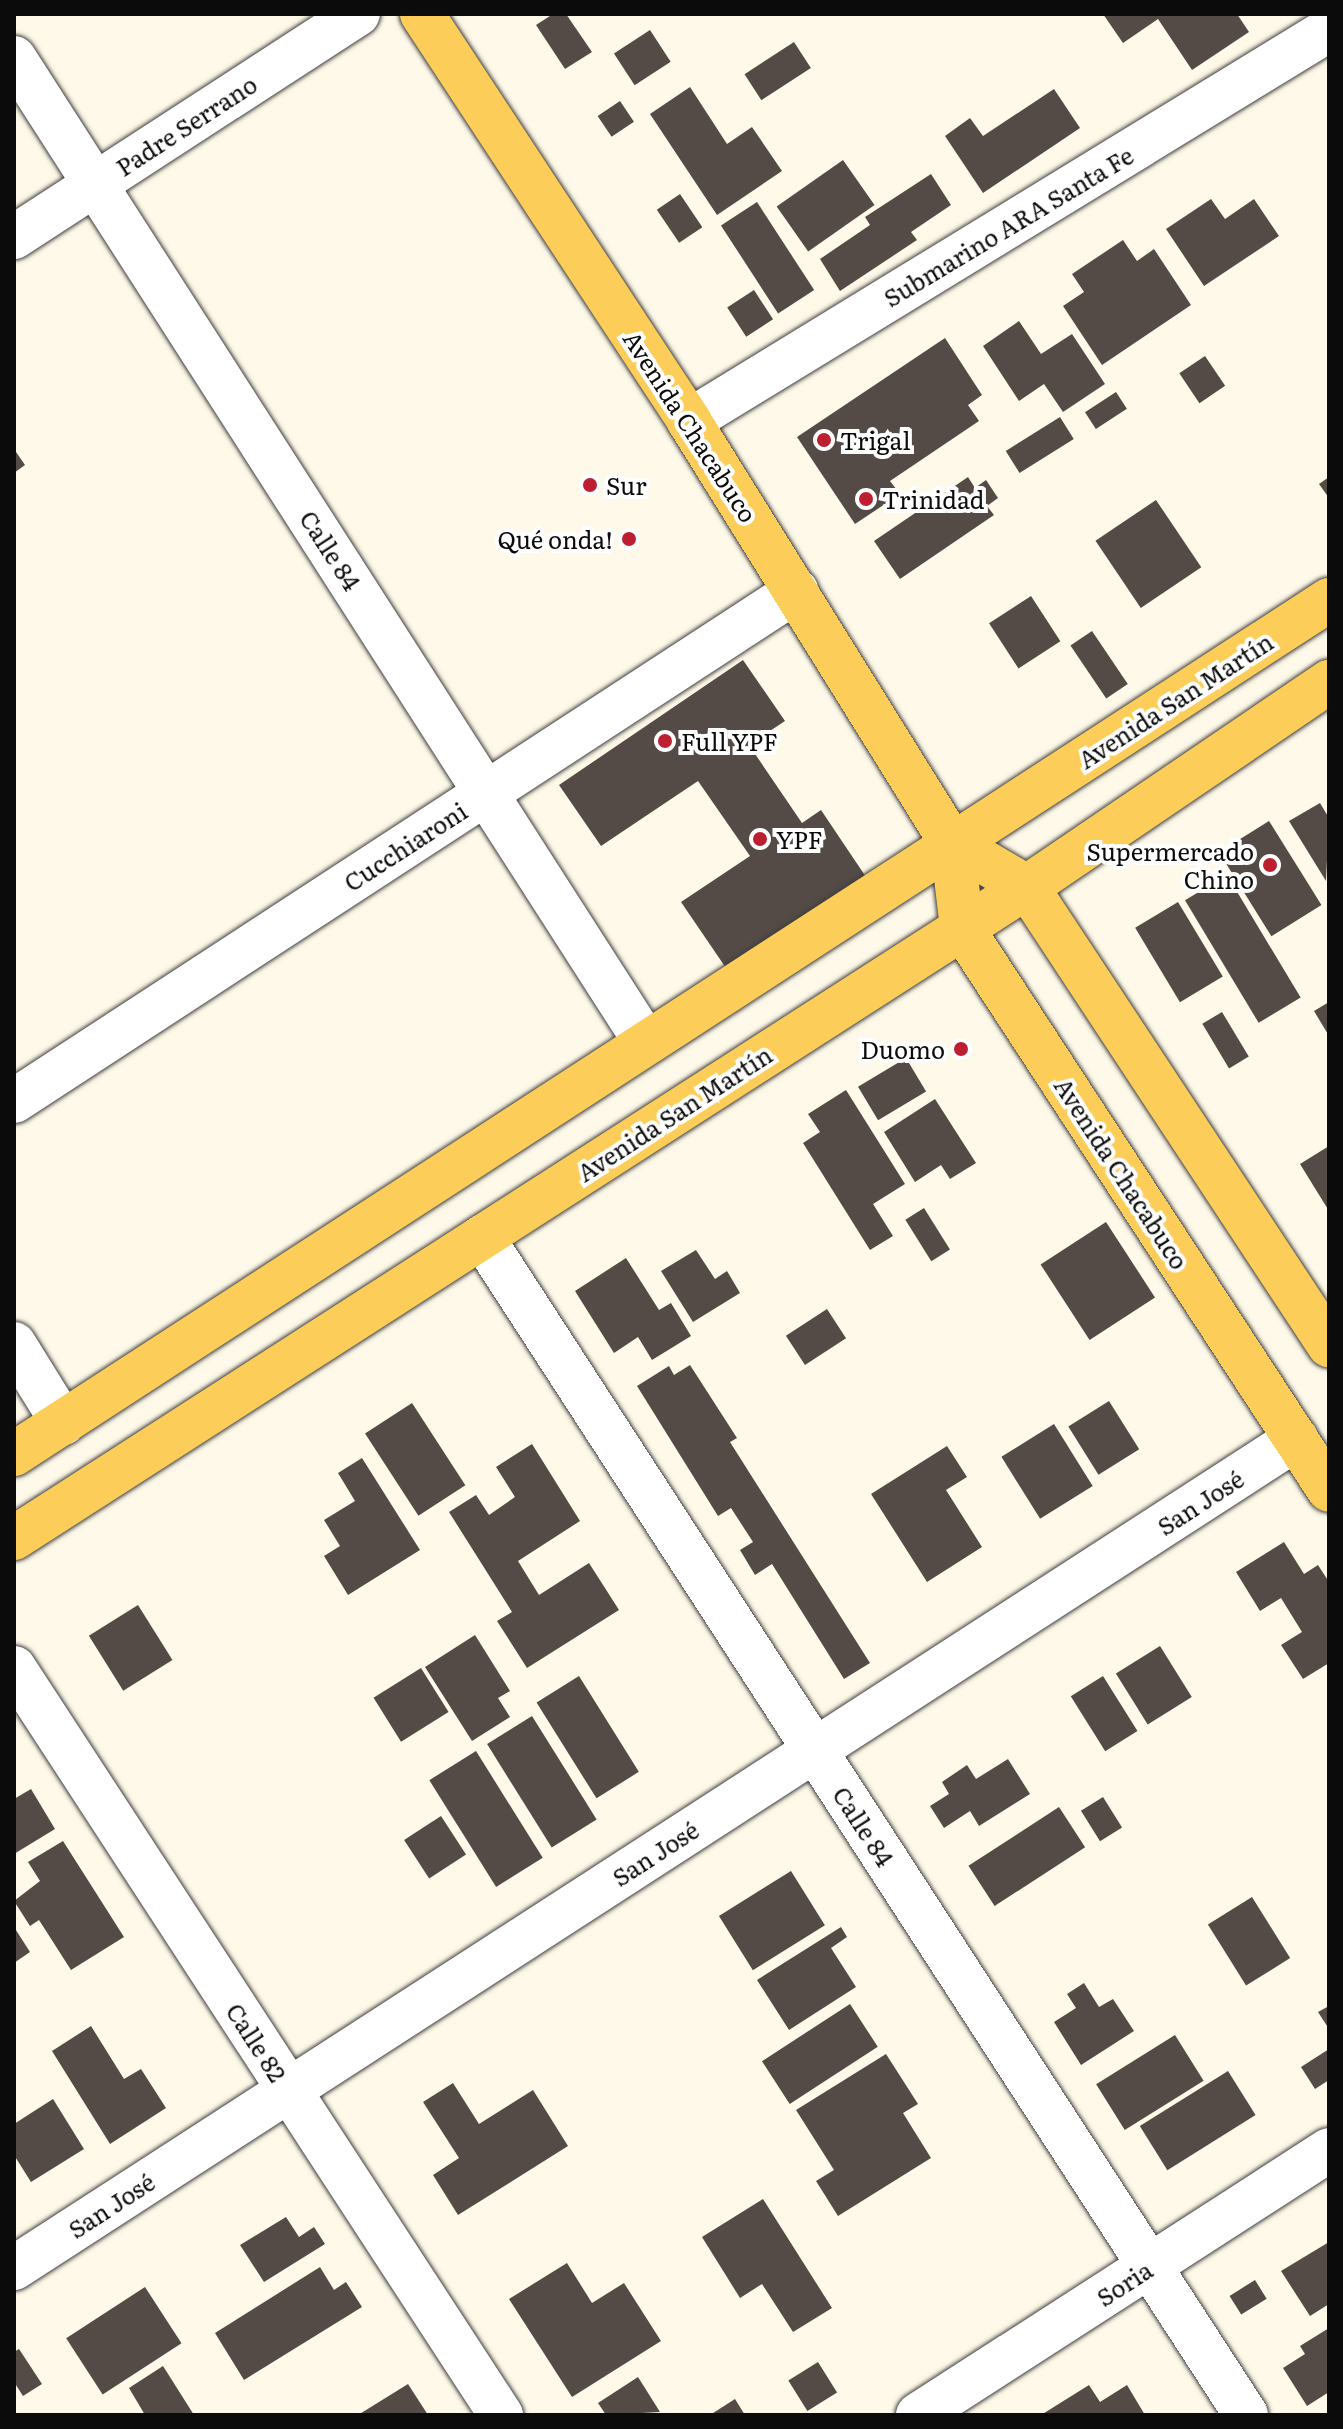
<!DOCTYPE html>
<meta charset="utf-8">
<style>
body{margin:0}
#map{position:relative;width:1343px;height:2429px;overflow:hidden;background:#fff9e9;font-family:Literata,serif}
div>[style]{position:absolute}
.building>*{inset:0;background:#544b47;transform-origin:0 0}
.roads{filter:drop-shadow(0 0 2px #3e3e3e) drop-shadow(0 0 2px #3e3e3e)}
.minor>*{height:44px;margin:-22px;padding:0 22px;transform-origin:22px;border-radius:22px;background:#fff}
.major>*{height:44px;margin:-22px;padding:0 22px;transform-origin:22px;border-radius:22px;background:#fdcd5a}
.dots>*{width:22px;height:22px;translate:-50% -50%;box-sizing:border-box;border:4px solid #fff;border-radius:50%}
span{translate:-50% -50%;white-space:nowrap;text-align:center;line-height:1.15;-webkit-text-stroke:8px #fff;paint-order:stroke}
.street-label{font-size:24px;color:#0b0b0b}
.poi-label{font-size:24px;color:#0b0b0b}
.left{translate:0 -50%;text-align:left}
.right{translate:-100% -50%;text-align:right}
.frame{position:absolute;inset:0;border:16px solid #0b0b0b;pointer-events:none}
</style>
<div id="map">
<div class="building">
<div style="clip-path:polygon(553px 14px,566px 14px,592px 52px,565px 69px,536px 25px)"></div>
<div style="clip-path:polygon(1103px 14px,1237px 14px,1249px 32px,1192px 70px,1158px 19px,1123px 43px)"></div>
<div style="left:650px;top:30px;width:38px;height:43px;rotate:57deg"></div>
<div style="left:794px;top:42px;width:31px;height:59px;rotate:57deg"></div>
<div style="clip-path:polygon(690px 87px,727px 144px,752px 127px,782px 171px,717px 215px,650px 114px)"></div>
<div style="clip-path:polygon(1054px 89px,1080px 128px,983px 193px,945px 136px,970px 118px,983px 136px)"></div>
<div style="left:620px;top:101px;width:25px;height:27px;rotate:56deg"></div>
<div style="left:843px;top:160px;width:55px;height:81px;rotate:55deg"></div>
<div style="clip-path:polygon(931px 174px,951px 205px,911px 232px,917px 240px,840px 291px,820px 259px,870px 225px,865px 217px)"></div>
<div style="left:680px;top:194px;width:40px;height:28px;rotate:56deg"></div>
<div style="clip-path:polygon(1211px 199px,1225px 219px,1254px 199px,1279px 236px,1204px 286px,1166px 229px)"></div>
<div style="left:757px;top:202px;width:105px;height:43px;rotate:57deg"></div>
<div style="clip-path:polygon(1123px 240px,1137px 261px,1154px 249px,1191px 305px,1102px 365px,1063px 306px,1084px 292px,1072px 274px)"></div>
<div style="left:754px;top:290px;width:35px;height:32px;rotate:57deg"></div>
<div style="clip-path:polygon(1019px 321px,1041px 354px,1072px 334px,1105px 384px,1063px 412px,1044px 384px,1019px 401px,983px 346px)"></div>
<div style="clip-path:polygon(945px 338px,982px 395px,968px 405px,979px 421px,890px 481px,900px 494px,855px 524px,797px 437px)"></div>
<div style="left:1205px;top:356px;width:36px;height:31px;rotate:56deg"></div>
<div style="left:1116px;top:392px;width:20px;height:37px;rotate:57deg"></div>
<div style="left:1060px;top:417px;width:26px;height:64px;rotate:58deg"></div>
<div style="clip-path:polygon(14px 449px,25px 465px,14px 473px)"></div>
<div style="clip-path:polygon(968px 477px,975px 488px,986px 480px,998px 498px,987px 506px,994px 515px,900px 579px,874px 541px)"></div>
<div style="clip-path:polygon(1329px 477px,1329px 498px,1319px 484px)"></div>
<div style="left:1156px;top:500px;width:81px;height:73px;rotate:56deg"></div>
<div style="left:1031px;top:596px;width:54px;height:50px;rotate:57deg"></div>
<div style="left:1092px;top:631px;width:64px;height:26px;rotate:56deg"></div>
<div style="clip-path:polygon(743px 660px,785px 721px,749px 745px,802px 823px,821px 810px,866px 877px,728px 971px,681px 902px,750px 856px,698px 781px,601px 846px,559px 785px)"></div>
<div style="clip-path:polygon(1320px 803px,1329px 818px,1326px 881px,1289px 821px)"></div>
<div style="left:1269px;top:821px;width:99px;height:59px;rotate:58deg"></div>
<div style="left:1227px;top:875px;width:143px;height:49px;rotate:59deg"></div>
<div style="left:1178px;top:902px;width:87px;height:50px;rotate:59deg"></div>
<div style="clip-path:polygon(1329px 1002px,1329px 1036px,1314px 1011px)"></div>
<div style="left:1222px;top:1012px;width:52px;height:23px;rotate:59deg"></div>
<div style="left:906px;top:1058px;width:39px;height:56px;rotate:59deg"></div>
<div style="clip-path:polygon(846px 1090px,905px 1184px,873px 1204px,893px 1236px,870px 1250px,803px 1143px,820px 1132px,808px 1114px)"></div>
<div style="clip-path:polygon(935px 1099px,976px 1163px,950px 1179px,941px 1165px,915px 1182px,884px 1132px)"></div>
<div style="clip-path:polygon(1329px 1146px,1329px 1211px,1300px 1164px)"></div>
<div style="left:924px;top:1208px;width:49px;height:22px;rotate:58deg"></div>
<div style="left:1106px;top:1222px;width:90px;height:78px;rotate:57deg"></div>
<div style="clip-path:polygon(696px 1250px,715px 1279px,727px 1271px,740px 1293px,693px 1322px,661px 1271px)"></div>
<div style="clip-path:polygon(626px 1258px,659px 1310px,671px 1303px,691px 1336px,652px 1360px,638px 1337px,614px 1353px,575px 1291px)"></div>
<div style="left:827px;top:1309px;width:35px;height:49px;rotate:57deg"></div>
<div style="clip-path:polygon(690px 1365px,737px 1438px,730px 1442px,870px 1663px,844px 1679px,772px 1564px,755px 1575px,740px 1550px,753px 1542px,731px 1508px,718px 1516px,637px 1386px,669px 1366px,674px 1375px)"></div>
<div style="left:1109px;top:1401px;width:57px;height:48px;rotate:58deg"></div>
<div style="left:412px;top:1403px;width:98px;height:56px;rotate:57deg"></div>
<div style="left:1054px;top:1424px;width:73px;height:62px;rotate:58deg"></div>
<div style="clip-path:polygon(532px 1444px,580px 1521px,518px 1561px,539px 1595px,589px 1563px,619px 1610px,527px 1668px,497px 1621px,512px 1612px,449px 1512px,476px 1495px,489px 1515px,515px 1497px,496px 1467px)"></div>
<div style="clip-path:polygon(947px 1446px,967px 1477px,946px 1490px,982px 1547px,927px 1582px,871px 1494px)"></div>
<div style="clip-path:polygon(362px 1458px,420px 1550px,348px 1595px,324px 1556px,340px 1546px,324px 1520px,355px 1501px,338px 1473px)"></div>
<div style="clip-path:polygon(1284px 1542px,1304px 1574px,1318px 1565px,1329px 1582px,1329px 1663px,1303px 1679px,1281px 1645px,1302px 1632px,1281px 1598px,1260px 1611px,1236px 1572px)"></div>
<div style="left:138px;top:1605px;width:65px;height:58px;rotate:58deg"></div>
<div style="clip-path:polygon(475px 1635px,510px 1691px,498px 1698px,510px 1717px,472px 1741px,425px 1667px)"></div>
<div style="left:1160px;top:1646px;width:60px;height:52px;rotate:58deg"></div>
<div style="left:421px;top:1668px;width:52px;height:56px;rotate:58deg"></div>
<div style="left:579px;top:1676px;width:113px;height:50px;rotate:58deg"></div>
<div style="left:1103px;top:1676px;width:65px;height:38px;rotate:58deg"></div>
<div style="left:532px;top:1716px;width:122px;height:53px;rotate:58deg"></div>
<div style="left:476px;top:1751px;width:126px;height:55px;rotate:58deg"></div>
<div style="clip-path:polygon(1008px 1759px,1030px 1794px,979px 1826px,970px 1811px,944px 1828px,930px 1806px,949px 1794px,942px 1782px,967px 1765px,976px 1779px)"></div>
<div style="clip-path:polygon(31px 1789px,55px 1829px,14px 1854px,14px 1799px)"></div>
<div style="left:1103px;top:1797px;width:36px;height:26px;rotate:58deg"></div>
<div style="left:1059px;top:1807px;width:48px;height:108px;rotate:57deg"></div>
<div style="left:441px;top:1816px;width:46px;height:44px;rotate:57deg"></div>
<div style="clip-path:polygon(63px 1841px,124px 1937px,71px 1970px,39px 1920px,30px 1926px,14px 1901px,40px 1881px,28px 1862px)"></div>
<div style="left:791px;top:1871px;width:64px;height:85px;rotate:58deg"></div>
<div style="left:1252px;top:1897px;width:72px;height:52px;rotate:58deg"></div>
<div style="clip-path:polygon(14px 1927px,30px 1952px,14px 1963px)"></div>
<div style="clip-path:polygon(841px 1927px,847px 1937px,831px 1948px,856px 1987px,789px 2030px,757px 1980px)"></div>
<div style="clip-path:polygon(1084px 1983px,1099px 2007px,1113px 1999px,1134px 2031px,1081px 2065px,1054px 2022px,1076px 2008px,1067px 1994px)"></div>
<div style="left:850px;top:2004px;width:51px;height:105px;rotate:57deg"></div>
<div style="clip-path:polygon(1329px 2006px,1329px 2029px,1318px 2012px)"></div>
<div style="clip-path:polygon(91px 2026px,124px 2079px,141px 2069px,166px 2108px,110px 2144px,52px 2051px)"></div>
<div style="left:1175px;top:2035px;width:54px;height:93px;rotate:58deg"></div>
<div style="clip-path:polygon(1329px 2049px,1329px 2080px,1315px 2089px,1301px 2067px)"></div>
<div style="clip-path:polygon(886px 2054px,918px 2104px,903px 2113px,931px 2158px,838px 2216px,816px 2181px,834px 2170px,796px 2110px)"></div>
<div style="left:1228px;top:2071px;width:52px;height:104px;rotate:58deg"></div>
<div style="clip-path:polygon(453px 2083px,479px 2124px,533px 2090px,568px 2146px,458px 2215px,433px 2175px,459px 2158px,423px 2102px)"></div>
<div style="clip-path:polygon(53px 2099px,84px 2149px,31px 2182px,14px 2155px,14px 2124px)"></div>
<div style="clip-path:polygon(763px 2199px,832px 2308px,793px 2332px,762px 2284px,740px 2298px,702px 2237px)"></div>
<div style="clip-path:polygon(286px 2217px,299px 2237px,314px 2227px,325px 2244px,264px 2282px,240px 2245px)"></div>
<div style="clip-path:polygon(1329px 2242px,1329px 2304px,1310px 2316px,1281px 2271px)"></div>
<div style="clip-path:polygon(567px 2263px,592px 2303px,624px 2283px,661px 2341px,572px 2397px,509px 2299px)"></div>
<div style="clip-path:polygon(320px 2267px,334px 2290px,346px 2282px,362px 2307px,244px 2380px,215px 2333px)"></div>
<div style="left:1255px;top:2280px;width:22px;height:30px;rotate:58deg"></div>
<div style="left:145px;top:2287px;width:67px;height:94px;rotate:57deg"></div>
<div style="clip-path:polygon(1329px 2328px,1329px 2392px,1307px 2406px,1283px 2368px,1305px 2354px,1300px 2346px)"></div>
<div style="clip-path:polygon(19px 2349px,42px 2384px,23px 2396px,14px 2382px,14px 2352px)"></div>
<div style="left:818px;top:2362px;width:36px;height:35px;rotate:58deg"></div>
<div style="clip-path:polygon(163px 2366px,194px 2415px,145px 2415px,129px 2388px)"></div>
<div style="clip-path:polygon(638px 2377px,660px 2412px,606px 2415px,598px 2403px)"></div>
<div style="clip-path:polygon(408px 2384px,428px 2415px,358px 2415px)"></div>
<div style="clip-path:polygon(1089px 2385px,1100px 2402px,1127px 2385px,1145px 2415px,1041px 2415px)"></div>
<div style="clip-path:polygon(735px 2399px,745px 2415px,710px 2415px)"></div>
</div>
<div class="roads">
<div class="minor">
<div style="left:14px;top:58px;width:1170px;rotate:57.31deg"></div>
<div style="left:14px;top:237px;width:410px;rotate:-33deg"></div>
<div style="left:689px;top:421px;width:748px;rotate:-31.44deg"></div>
<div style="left:14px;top:1101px;width:934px;rotate:-33.11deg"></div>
<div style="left:482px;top:1237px;width:1404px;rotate:57.03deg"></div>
<div style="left:14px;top:1344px;width:93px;rotate:58.2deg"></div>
<div style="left:14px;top:1668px;width:892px;rotate:56.9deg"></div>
<div style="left:14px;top:2268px;width:1527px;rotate:-32.89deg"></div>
<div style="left:918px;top:2415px;width:489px;rotate:-32.8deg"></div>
</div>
<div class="major">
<div style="left:422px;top:14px;width:487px;rotate:56.7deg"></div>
<div style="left:689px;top:421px;width:497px;rotate:58.1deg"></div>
<div style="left:952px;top:843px;width:86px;rotate:83.3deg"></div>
<div style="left:962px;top:928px;width:671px;rotate:56.85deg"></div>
<div style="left:952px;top:843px;width:87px;rotate:30.4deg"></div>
<div style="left:1027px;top:887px;width:549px;rotate:56.6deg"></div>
<div style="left:14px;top:1454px;width:1568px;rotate:-33deg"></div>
<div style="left:14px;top:1538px;width:1204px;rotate:-32.73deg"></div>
<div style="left:1027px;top:887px;width:365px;rotate:-34.2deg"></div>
</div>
</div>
<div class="dots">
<div style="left:824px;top:440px;background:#be1f30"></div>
<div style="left:590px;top:485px;background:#be1f30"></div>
<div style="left:866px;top:499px;background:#be1f30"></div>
<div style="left:629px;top:539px;background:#be1f30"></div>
<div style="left:665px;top:741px;background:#be1f30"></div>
<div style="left:760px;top:839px;background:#be1f30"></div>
<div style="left:1270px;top:865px;background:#be1f30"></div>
<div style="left:961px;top:1049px;background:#be1f30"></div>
</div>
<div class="street-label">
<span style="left:186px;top:125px;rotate:-33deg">Padre Serrano</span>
<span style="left:1008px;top:226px;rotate:-31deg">Submarino ARA Santa Fe</span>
<span style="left:691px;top:426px;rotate:57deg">Avenida Chacabuco</span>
<span style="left:331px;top:550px;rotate:57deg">Calle 84</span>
<span style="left:1175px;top:700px;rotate:-33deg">Avenida San Martín</span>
<span style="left:405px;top:846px;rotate:-33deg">Cucchiaroni</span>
<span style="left:674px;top:1113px;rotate:-33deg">Avenida San Martín</span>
<span style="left:1122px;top:1173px;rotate:57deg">Avenida Chacabuco</span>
<span style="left:1200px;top:1502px;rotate:-33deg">San José</span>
<span style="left:864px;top:1826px;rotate:57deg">Calle 84</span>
<span style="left:655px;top:1853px;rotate:-33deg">San José</span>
<span style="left:257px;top:2042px;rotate:57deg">Calle 82</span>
<span style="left:111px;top:2205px;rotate:-33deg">San José</span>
<span style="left:1124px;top:2283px;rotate:-33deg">Soria</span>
</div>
<div class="poi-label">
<span class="left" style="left:840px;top:440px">Trigal</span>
<span class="left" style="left:606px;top:485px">Sur</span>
<span class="left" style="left:882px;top:499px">Trinidad</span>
<span class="right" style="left:613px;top:539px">Qué onda!</span>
<span class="left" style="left:681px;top:741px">Full YPF</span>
<span class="left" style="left:776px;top:839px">YPF</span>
<span class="right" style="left:1254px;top:865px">Supermercado<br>Chino</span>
<span class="right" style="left:945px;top:1049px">Duomo</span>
</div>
<div class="frame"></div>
</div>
